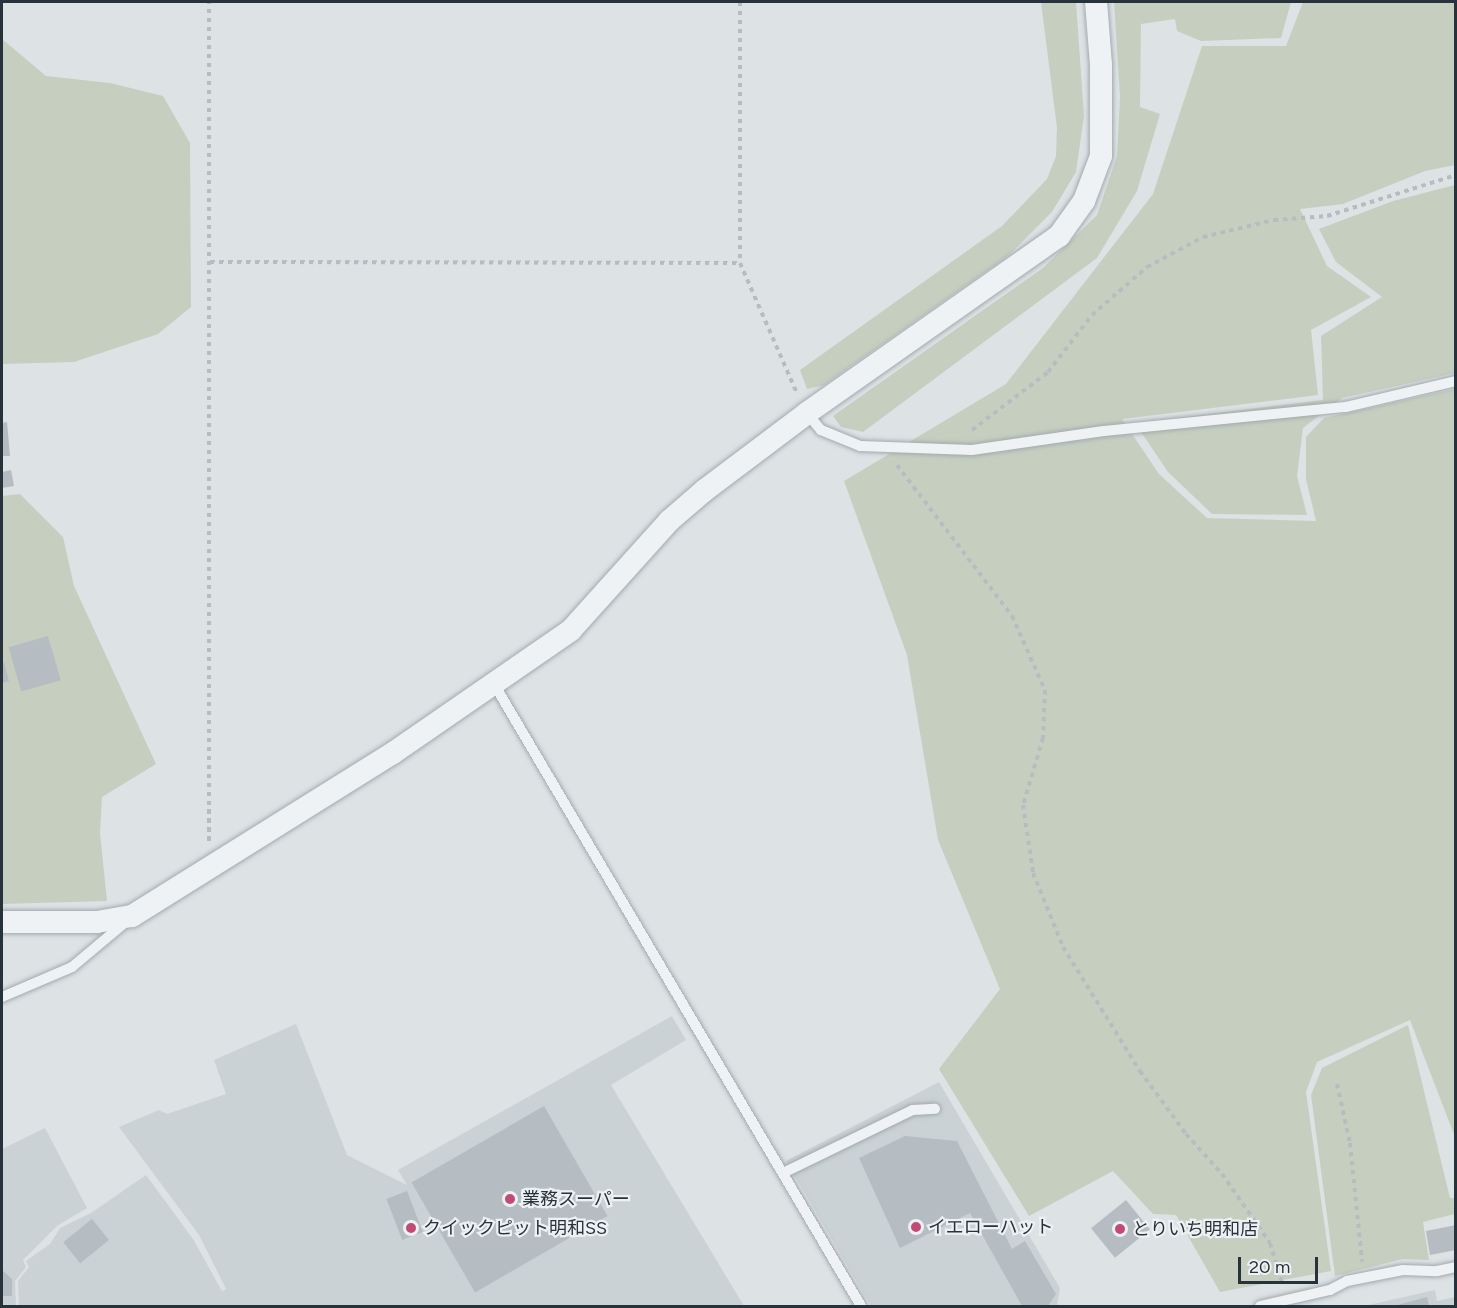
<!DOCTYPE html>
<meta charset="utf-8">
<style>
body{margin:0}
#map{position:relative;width:1457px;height:1308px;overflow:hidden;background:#dde2e5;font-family:Figtree,"Noto Sans JP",sans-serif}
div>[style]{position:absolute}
.built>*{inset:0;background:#cbd2d6}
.green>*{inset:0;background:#c6cfbf}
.building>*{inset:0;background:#b5bcc2;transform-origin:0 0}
.path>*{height:4px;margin-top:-2px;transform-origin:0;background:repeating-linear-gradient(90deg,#b7bcc0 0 4.5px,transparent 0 9px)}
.roads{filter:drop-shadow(0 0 2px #a3aaae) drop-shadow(0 0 2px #a3aaae)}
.lane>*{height:10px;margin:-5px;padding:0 5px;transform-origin:5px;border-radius:5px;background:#eff2f4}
.street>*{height:22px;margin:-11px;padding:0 11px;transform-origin:11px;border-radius:11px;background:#eff2f4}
.dots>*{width:16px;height:16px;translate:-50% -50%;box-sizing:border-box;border:3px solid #ecf1f3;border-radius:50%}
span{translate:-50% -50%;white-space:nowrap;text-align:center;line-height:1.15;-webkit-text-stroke:4.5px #ecf1f3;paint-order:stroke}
.poi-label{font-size:18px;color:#28323a}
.left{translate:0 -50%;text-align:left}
.frame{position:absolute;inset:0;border:3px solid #28323a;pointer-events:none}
.scale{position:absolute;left:1238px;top:1257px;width:80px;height:27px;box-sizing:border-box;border:3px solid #28323a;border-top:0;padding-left:8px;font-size:18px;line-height:21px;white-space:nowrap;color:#28323a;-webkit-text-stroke:4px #ecf1f3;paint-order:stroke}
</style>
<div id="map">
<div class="built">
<div style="clip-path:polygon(672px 1016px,686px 1040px,611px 1085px,744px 1306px,19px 1306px,18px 1281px,29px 1267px,26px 1261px,50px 1244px,60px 1228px,91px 1213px,146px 1175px,193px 1239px,222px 1291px,226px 1289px,199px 1235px,119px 1127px,159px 1110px,167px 1114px,226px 1094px,214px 1060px,296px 1024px,347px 1155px,407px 1185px,398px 1170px)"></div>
<div style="clip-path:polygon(939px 1082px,1060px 1288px,1057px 1306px,871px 1306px,786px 1161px)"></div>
<div style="clip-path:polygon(45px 1128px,87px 1208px,57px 1226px,23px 1260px,26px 1267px,15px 1281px,16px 1306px,2px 1306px,2px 1149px)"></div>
<div style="clip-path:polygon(1435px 1290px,1437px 1301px,1455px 1297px,1455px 1306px,1364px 1306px)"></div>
</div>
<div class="green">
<div style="clip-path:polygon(1041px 2px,1076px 2px,1084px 116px,1076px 172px,1052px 212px,1008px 256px,824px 385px,807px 389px,800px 370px,1002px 226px,1047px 179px,1056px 156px,1057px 128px)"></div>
<div style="clip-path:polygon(1114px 2px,1291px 2px,1281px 38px,1201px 41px,1177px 31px,1175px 19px,1141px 24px,1140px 107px,1160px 114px,1137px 191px,1097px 258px,863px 432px,841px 427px,833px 416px,1043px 268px,1097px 215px,1117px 156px,1120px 97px)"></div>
<div style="clip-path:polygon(1303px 2px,1455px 2px,1455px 165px,1425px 171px,1343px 204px,1300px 209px,1327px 266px,1371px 297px,1311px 330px,1318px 395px,1122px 419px,1159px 474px,1207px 518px,1316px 521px,1306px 479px,1306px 437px,1324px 418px,1455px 389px,1455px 1137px,1410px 1020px,1317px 1062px,1306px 1092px,1331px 1271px,1220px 1292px,1176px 1215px,1153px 1214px,1113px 1171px,1029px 1216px,939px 1069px,1000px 989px,938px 840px,907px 655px,844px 481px,1006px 384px,1153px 194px,1202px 46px,1286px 46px)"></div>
<div style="clip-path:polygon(2px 39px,46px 76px,110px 83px,163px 96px,190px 143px,191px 307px,158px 334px,74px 362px,2px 364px)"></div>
<div style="clip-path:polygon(1455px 185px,1455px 373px,1342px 398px,1303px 428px,1297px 476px,1307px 515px,1212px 514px,1168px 472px,1135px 423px,1323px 400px,1321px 336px,1382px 297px,1336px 262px,1319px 229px,1393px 201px)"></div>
<div style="clip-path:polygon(20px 494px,63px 537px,74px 586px,156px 764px,102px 797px,100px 833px,107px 901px,2px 904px,2px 496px)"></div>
<div style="clip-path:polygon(1408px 1025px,1450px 1198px,1455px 1198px,1455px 1214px,1423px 1222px,1429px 1260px,1403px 1259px,1335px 1276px,1311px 1095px,1322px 1068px)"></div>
</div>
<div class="building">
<div style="clip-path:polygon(7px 422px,10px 456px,2px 456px,2px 423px)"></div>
<div style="clip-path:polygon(11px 470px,14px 486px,2px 488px,2px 472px)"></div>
<div style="left:48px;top:636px;width:46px;height:41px;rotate:74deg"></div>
<div style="clip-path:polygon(4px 662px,9px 681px,2px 683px,2px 663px)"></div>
<div style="left:544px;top:1106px;width:127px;height:153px;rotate:60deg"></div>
<div style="clip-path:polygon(905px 1136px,957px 1141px,1012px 1249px,1025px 1241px,1056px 1294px,1048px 1306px,1022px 1306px,970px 1213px,900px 1248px,859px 1158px)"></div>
<div style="left:407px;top:1191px;width:44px;height:22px;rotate:69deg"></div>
<div style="left:1126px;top:1200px;width:38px;height:45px;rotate:51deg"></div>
<div style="left:92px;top:1219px;width:27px;height:37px;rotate:51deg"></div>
<div style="clip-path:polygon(1456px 1225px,1456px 1250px,1430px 1255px,1426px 1231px)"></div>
<div style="clip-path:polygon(2px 1270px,12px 1279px,12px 1296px,2px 1296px)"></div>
<div style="clip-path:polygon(1427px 1297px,1429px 1306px,1394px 1306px)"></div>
</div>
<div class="path">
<div style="left:740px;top:2px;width:261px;rotate:90deg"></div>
<div style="left:740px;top:263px;width:140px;rotate:66.4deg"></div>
<div style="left:210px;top:262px;width:530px;rotate:0.11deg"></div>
<div style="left:972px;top:430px;width:96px;rotate:-37.3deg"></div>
<div style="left:1048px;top:372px;width:72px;rotate:-52.3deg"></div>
<div style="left:1092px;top:315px;width:73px;rotate:-41.1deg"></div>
<div style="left:1147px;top:267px;width:64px;rotate:-28.2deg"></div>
<div style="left:1203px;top:237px;width:73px;rotate:-13.5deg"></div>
<div style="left:1274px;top:220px;width:53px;rotate:-4.3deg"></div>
<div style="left:1327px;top:216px;width:135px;rotate:-17.6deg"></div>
<div style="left:897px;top:465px;width:190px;rotate:52.7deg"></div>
<div style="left:1012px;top:616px;width:81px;rotate:66deg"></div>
<div style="left:1045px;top:690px;width:48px;rotate:92.4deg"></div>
<div style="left:1043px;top:738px;width:70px;rotate:106.6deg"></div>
<div style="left:1023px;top:805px;width:69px;rotate:81.6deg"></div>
<div style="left:1033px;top:873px;width:80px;rotate:67.9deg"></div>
<div style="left:1063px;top:947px;width:146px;rotate:58.2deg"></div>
<div style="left:1140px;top:1071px;width:78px;rotate:53.9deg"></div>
<div style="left:1186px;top:1134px;width:54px;rotate:48deg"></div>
<div style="left:1222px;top:1174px;width:84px;rotate:55.2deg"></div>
<div style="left:1270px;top:1243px;width:42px;rotate:73.3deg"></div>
<div style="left:209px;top:841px;width:839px;rotate:-90deg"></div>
<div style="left:1337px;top:1084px;width:60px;rotate:77.6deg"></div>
<div style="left:1350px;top:1143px;width:119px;rotate:84.2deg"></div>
</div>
<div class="roads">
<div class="lane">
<div style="left:807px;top:413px;width:22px;rotate:51deg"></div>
<div style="left:821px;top:430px;width:42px;rotate:22.3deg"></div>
<div style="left:860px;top:446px;width:112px;rotate:2deg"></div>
<div style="left:972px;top:450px;width:133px;rotate:-8.2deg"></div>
<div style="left:1104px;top:431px;width:243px;rotate:-5.7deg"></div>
<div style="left:1346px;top:407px;width:113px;rotate:-13.3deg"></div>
<div style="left:494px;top:684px;width:722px;rotate:59.46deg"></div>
<div style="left:2px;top:997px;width:76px;rotate:-23.2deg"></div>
<div style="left:72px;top:967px;width:73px;rotate:-40deg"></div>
<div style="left:783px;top:1173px;width:144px;rotate:-25.9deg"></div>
<div style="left:913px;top:1110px;width:22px;rotate:-3deg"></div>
<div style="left:1260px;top:1306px;width:72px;rotate:-12.9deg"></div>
<div style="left:1330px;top:1290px;width:19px;rotate:-28deg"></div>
<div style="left:1347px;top:1281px;width:57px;rotate:-11.1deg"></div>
<div style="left:1403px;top:1270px;width:34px;rotate:2deg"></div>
<div style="left:1437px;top:1271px;width:19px;rotate:-12deg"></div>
</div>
<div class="street">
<div style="left:2px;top:922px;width:95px"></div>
<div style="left:97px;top:922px;width:36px;rotate:-10deg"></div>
<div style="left:132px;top:916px;width:308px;rotate:-32deg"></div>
<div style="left:393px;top:753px;width:216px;rotate:-34.6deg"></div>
<div style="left:571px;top:630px;width:147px;rotate:-48deg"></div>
<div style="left:669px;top:521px;width:48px;rotate:-40.7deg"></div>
<div style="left:705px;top:490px;width:128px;rotate:-37deg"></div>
<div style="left:807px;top:413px;width:308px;rotate:-35.1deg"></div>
<div style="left:1059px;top:236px;width:43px;rotate:-54.5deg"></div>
<div style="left:1084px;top:201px;width:48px;rotate:-69.3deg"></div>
<div style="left:1101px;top:156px;width:91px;rotate:-90deg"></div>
<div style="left:1101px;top:65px;width:63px;rotate:-94.5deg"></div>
</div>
</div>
<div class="dots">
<div style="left:510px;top:1199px;background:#c14b75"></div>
<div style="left:916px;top:1227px;background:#c14b75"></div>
<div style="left:411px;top:1228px;background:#c14b75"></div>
<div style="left:1120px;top:1229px;background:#c14b75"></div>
</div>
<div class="poi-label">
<span class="left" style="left:522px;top:1199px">業務スーパー</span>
<span class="left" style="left:928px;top:1227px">イエローハット</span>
<span class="left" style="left:423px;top:1228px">クイックピット明和SS</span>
<span class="left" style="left:1132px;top:1229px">とりいち明和店</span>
</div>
<div class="frame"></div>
<div class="scale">20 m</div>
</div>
